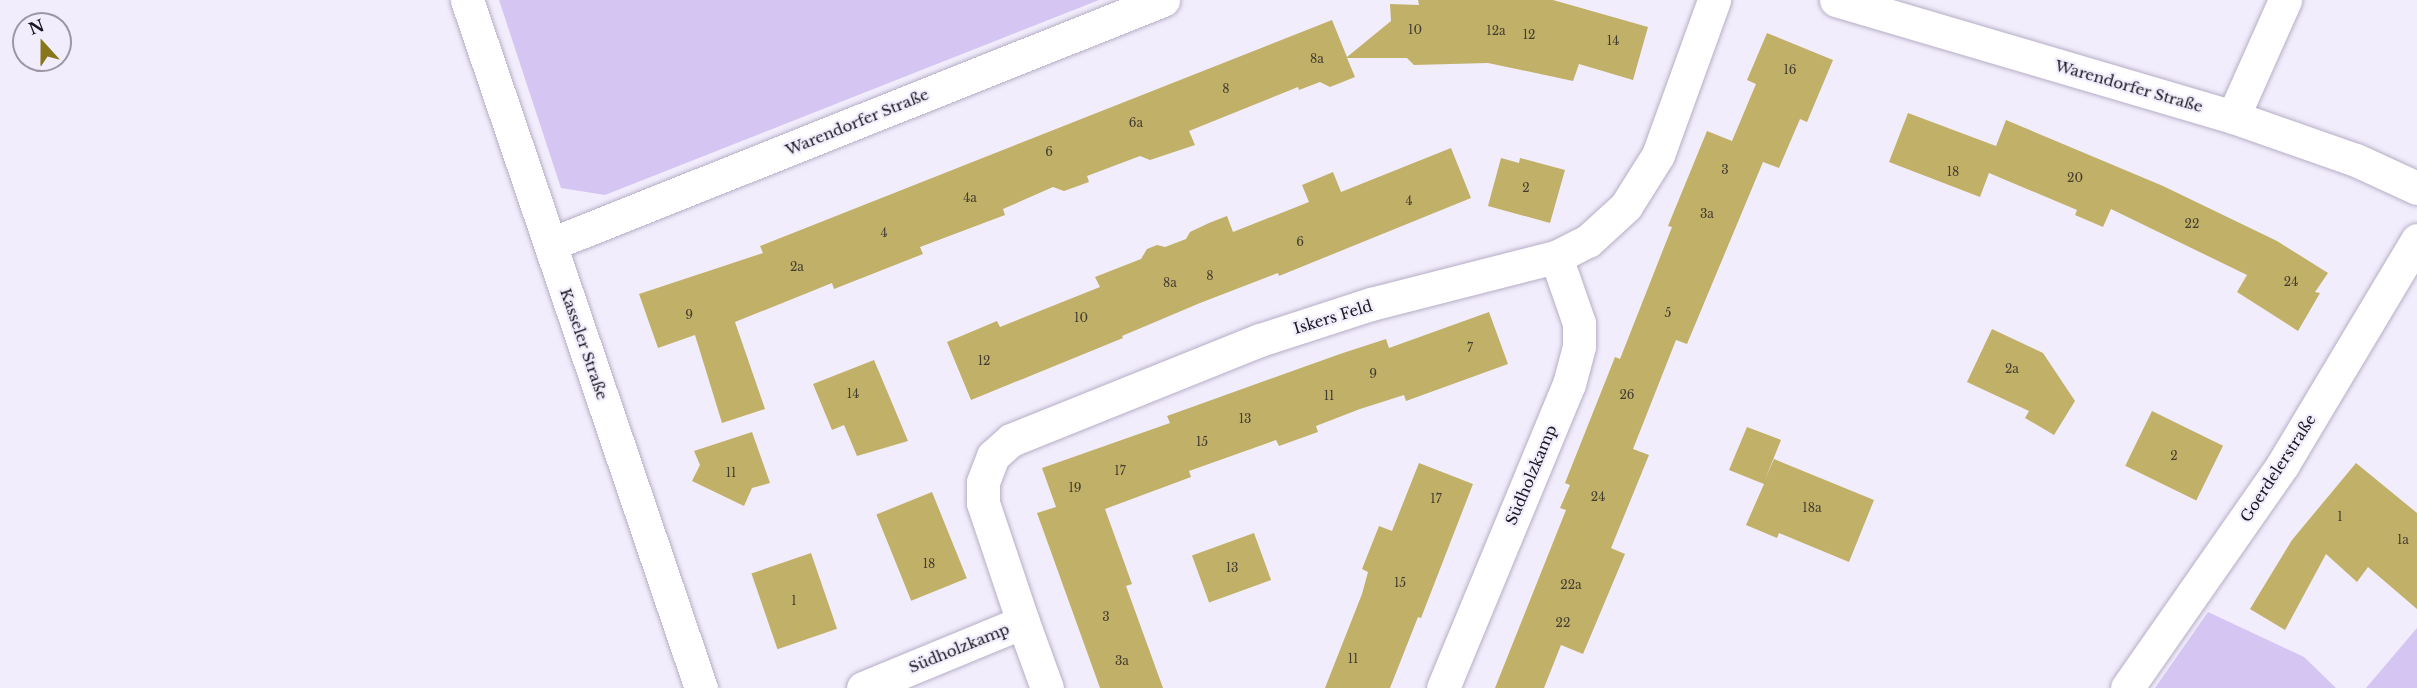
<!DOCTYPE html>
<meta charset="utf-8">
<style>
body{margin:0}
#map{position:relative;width:2417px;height:688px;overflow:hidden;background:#f2edfc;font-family:"Libre Baskerville",serif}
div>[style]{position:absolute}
.green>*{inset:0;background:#d4c5f2}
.building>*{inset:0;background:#c1b067;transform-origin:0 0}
.roads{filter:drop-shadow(0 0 2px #b6aec6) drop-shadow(0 0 2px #b6aec6)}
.minor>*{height:33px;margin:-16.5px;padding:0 16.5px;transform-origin:16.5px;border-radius:16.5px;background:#fff}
.tertiary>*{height:33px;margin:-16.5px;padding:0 16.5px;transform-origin:16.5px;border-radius:16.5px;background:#fff}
span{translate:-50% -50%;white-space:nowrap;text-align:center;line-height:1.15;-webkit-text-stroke:4.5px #f2edfc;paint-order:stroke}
.number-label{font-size:12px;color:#433c31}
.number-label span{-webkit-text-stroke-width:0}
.street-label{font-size:15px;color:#19161f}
.north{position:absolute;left:12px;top:12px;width:60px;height:60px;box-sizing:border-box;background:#f2edfc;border:2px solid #9b97a4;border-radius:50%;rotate:339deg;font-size:16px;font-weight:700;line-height:24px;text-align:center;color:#19161f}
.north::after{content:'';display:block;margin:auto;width:21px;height:27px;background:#8a761a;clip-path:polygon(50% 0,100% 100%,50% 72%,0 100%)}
</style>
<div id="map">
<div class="green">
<div style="clip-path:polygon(499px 0,1099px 0,605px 195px,561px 188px)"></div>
<div style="clip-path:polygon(2208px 612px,2304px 657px,2336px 688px,2155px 688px)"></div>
<div style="clip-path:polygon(2417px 628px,2417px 688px,2366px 688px)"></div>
</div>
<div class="building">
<div style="clip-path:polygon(1418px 0,1553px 0,1648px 27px,1633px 80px,1579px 64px,1573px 81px,1488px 63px,1414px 65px,1407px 58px,1347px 58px,1355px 77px,1330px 87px,1320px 82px,1299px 90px,1298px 87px,1189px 131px,1195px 145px,1150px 160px,1140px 156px,1087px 176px,1089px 182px,1064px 191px,1053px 187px,1003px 209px,1005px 215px,920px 247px,923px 254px,834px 289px,832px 283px,735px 322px,765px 409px,722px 423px,695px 335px,658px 348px,639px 294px,763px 253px,760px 246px,1332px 20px,1347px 57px,1391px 21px,1390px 4px,1419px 5px)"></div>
<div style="clip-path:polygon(1767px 33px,1833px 60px,1807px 122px,1800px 119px,1779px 168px,1763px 162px,1687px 344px,1676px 340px,1633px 449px,1649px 455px,1611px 548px,1625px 554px,1583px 654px,1561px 645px,1544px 688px,1495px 688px,1566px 510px,1560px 508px,1570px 485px,1565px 483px,1615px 357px,1620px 359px,1672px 227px,1668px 226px,1707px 131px,1732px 141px,1756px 84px,1747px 80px)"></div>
<div style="clip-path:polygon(1908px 113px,1996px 146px,2006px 120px,2163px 186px,2277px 241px,2328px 273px,2315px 292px,2320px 293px,2298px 331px,2237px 292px,2247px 275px,2111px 209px,2103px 227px,2075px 215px,2077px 210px,1989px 173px,1980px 197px,1889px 162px)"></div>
<div style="clip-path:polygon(1451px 148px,1471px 198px,1279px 276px,1278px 273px,1200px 303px,1122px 336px,1123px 338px,971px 400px,947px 342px,997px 321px,1000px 327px,1100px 287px,1095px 277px,1141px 259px,1147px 249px,1157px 245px,1165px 247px,1186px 239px,1190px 232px,1209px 223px,1227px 216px,1233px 232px,1309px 202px,1302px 185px,1333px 172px,1341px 192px)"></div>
<div style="clip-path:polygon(1501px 158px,1519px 163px,1520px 158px,1565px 170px,1550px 223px,1488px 206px)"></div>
<div style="clip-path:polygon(1489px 312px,1508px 364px,1406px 401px,1404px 395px,1360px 409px,1316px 426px,1318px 432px,1279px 446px,1276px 440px,1189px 471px,1191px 477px,1105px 509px,1132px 584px,1126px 586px,1163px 688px,1100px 688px,1037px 513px,1056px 507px,1042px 468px,1170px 423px,1167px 416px,1340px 354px,1386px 339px,1389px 348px)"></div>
<div style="clip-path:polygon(1992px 329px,2043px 353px,2075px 401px,2054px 435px,2025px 418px,2029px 411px,1967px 382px)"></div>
<div style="clip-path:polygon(874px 360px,908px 441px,857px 456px,844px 425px,832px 430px,813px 384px)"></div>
<div style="left:2152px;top:411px;width:79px;height:61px;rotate:26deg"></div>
<div style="clip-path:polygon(1747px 427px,1781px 440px,1764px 482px,1774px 459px,1874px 500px,1849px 562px,1779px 533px,1777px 538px,1746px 525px,1764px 484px,1729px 470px)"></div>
<div style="clip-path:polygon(752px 432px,770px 483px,752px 488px,744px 506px,692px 481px,700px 465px,694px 451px)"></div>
<div style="clip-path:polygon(1419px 463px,1473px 484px,1421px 618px,1418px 617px,1390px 688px,1325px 688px,1362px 594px,1368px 572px,1362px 569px,1379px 526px,1392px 531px)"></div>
<div style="clip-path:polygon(2356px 463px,2417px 513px,2417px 609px,2368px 567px,2357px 582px,2326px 554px,2285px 630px,2250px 609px,2292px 540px)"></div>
<div style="left:932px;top:492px;width:93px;height:60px;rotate:68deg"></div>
<div style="left:1254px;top:533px;width:50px;height:66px;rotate:70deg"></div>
<div style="left:811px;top:553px;width:80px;height:63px;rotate:71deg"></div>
</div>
<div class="roads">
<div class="minor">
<div style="left:1836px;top:0;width:414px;rotate:16.4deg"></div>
<div style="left:2233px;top:117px;width:130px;rotate:19.3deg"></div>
<div style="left:2356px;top:160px;width:67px;rotate:24.7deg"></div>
<div style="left:2233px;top:117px;width:128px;rotate:-66deg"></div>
<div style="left:551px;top:244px;width:659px;rotate:-21.74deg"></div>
<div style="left:1023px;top:622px;width:126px;rotate:-108.6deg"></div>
<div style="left:983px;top:503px;width:21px;rotate:-90deg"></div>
<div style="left:983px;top:482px;width:28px;rotate:-69deg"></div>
<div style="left:993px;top:456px;width:24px;rotate:-42deg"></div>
<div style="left:1011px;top:440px;width:268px;rotate:-21.9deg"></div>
<div style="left:1260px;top:340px;width:117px;rotate:-18deg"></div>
<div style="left:1371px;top:304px;width:191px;rotate:-14.3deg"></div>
<div style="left:1556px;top:257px;width:36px;rotate:-27deg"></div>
<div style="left:1588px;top:241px;width:52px;rotate:-42.6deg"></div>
<div style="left:1626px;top:206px;width:60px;rotate:-57.9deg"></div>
<div style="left:1658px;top:155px;width:165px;rotate:-70.1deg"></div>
<div style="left:863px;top:688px;width:173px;rotate:-22.4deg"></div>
<div style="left:1023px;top:622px;width:70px;rotate:70deg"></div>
<div style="left:1443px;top:688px;width:329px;rotate:-67.5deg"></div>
<div style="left:1569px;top:384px;width:39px;rotate:-75deg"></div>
<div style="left:1579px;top:346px;width:23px;rotate:-90deg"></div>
<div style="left:1579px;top:323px;width:70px;rotate:-109.2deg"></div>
<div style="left:2127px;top:688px;width:273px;rotate:-55.1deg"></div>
<div style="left:2283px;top:464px;width:261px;rotate:-59.1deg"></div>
</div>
<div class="tertiary">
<div style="left:467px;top:0;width:727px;rotate:71.22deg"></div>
</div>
</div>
<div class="number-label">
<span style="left:1415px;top:30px">10</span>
<span style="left:1496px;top:31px">12a</span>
<span style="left:1529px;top:35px">12</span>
<span style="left:1613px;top:41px">14</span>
<span style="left:1317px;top:59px">8a</span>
<span style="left:1790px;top:70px">16</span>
<span style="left:1226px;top:89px">8</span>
<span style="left:1136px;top:123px">6a</span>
<span style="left:1049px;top:152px">6</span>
<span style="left:1725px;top:170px">3</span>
<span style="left:1953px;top:172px">18</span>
<span style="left:2075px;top:178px">20</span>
<span style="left:1526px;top:188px">2</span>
<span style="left:970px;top:198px">4a</span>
<span style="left:1409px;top:201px">4</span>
<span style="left:1707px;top:214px">3a</span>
<span style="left:2192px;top:224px">22</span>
<span style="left:884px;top:233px">4</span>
<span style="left:1300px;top:242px">6</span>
<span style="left:797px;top:267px">2a</span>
<span style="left:1210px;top:276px">8</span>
<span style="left:2291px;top:282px">24</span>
<span style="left:1170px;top:283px">8a</span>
<span style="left:1668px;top:313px">5</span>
<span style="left:689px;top:315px">9</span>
<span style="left:1081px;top:318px">10</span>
<span style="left:1470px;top:348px">7</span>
<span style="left:984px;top:361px">12</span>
<span style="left:2012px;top:369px">2a</span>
<span style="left:1373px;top:374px">9</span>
<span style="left:853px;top:394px">14</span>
<span style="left:1627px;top:395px">26</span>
<span style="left:1329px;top:396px">11</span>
<span style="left:1245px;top:419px">13</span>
<span style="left:1202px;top:442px">15</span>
<span style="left:2174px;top:456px">2</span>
<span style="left:1120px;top:471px">17</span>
<span style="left:731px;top:473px">11</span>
<span style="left:1075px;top:488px">19</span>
<span style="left:1598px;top:497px">24</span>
<span style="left:1436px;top:499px">17</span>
<span style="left:1812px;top:508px">18a</span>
<span style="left:2340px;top:517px">1</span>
<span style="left:2403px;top:540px">1a</span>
<span style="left:929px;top:564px">18</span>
<span style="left:1232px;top:568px">13</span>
<span style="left:1400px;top:583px">15</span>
<span style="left:1571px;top:585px">22a</span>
<span style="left:794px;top:601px">1</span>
<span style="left:1106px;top:617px">3</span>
<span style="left:1563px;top:623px">22</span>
<span style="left:1353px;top:659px">11</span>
<span style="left:1122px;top:661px">3a</span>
</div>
<div class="street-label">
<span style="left:2129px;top:86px;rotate:16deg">Warendorfer Straße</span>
<span style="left:857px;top:122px;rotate:-22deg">Warendorfer Straße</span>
<span style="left:1333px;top:317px;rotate:-17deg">Iskers Feld</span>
<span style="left:584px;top:344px;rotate:71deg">Kasseler Straße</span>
<span style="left:2278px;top:468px;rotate:-57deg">Goerdelerstraße</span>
<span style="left:1531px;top:475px;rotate:-67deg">Südholzkamp</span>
<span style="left:959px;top:648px;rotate:-22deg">Südholzkamp</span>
</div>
<div class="north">N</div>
</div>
